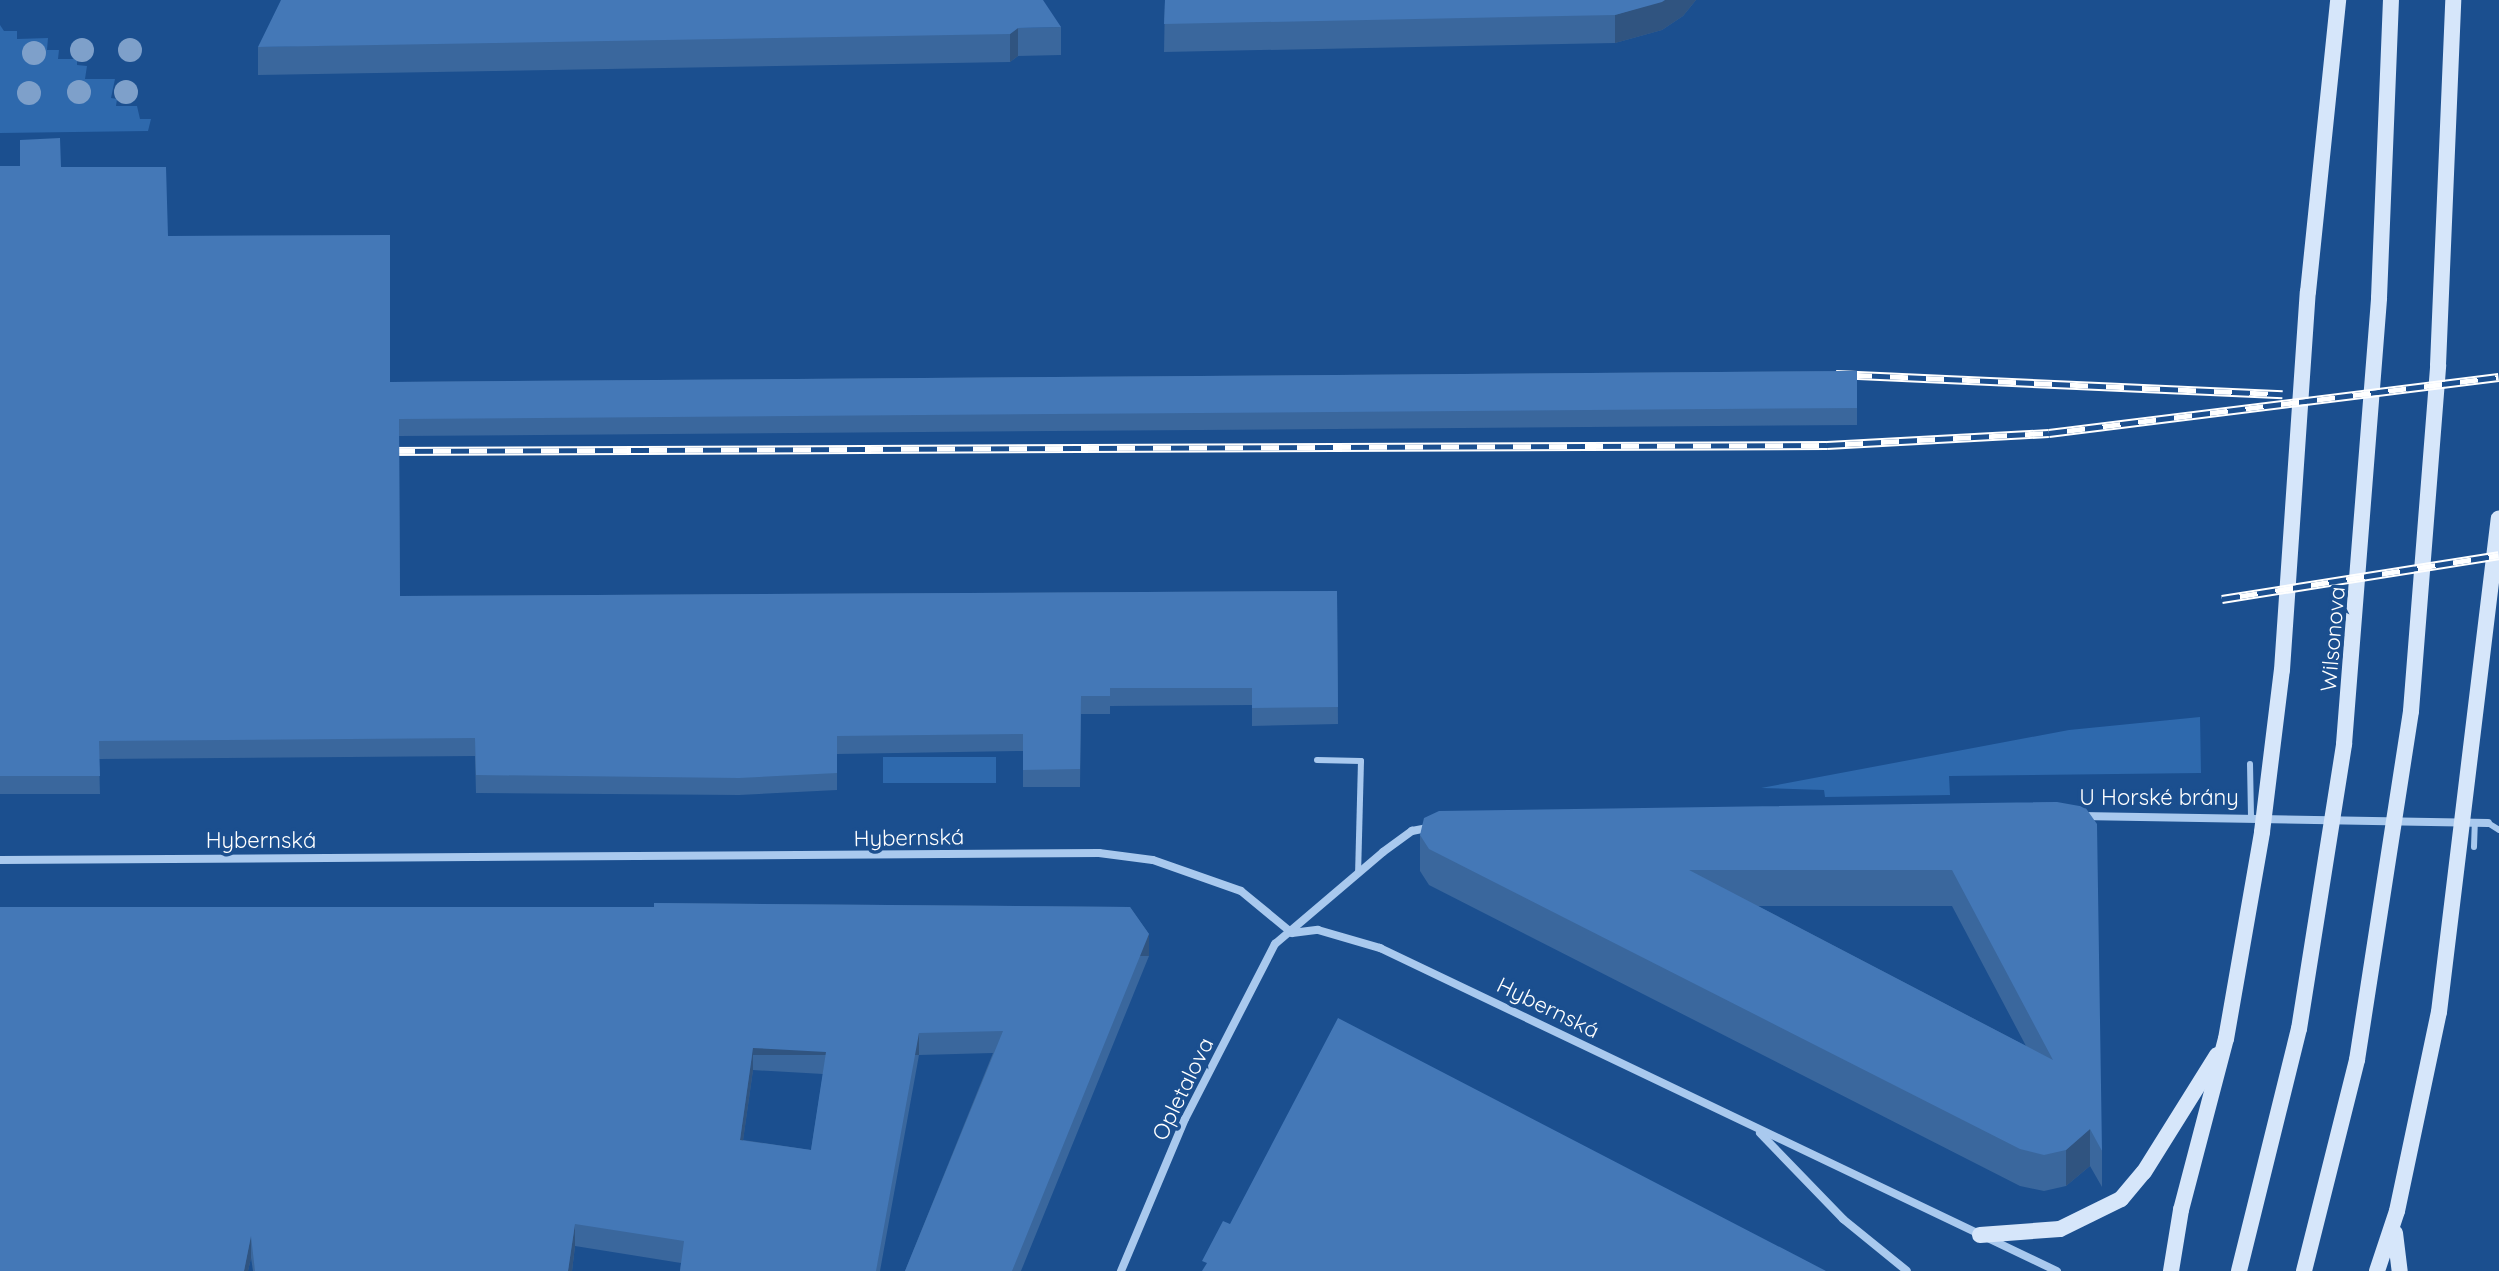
<!DOCTYPE html>
<meta charset="utf-8">
<style>
body{margin:0}
#map{position:relative;width:2499px;height:1271px;overflow:hidden;background:#1b4f8f;font-family:Quicksand,sans-serif}
div>[style]{position:absolute}
.green>*{inset:0;background:#2e69ad;transform-origin:0 0}
.lane>*{height:6px;margin:-3px;padding:0 3px;transform-origin:3px;border-radius:3px;background:#a9c9ee}
.street>*{height:8px;margin:-4px;padding:0 4px;transform-origin:4px;border-radius:4px;background:#a9c9ee}
.secondary>*{height:16px;margin:-8px;padding:0 8px;transform-origin:8px;border-radius:8px;background:#d6e6fa}
.rail>*{height:9px;margin-top:-4.5px;transform-origin:0;background:repeating-linear-gradient(90deg,#1b4f8f 0 18px,#fff 0 36px);box-sizing:border-box;border-block:2px solid #fff}
.trees>*{width:24px;height:24px;margin:-12px;border-radius:50%;background:#7ea0ca}
.wall>*{inset:0;background:#3a679d}
.shaded-wall>*{inset:0;background:#305480;transform-origin:0 0}
.building>*{inset:0;background:#4478b7}
span{translate:-50% -50%;white-space:nowrap;text-align:center;line-height:1.15;-webkit-text-stroke:7px #1b4f8f;paint-order:stroke}
.street-label{font-size:22px;color:#fff}
</style>
<div id="map">
<div class="green">
<div style="clip-path:polygon(0 25px,4px 31px,17px 31px,17px 39px,48px 38px,47px 50px,59px 50px,58px 59px,77px 59px,77px 65px,87px 66px,85px 79px,115px 79px,111px 98px,117px 99px,116px 106px,137px 106px,140px 119px,151px 119px,148px 131px,0 133px)"></div>
<div style="clip-path:polygon(2200px 717px,2201px 773px,1949px 776px,1950px 795px,1825px 797px,1824px 790px,1761px 788px,2069px 730px)"></div>
<div style="left:883px;top:757px;width:113px;height:26px"></div>
</div>
<div class="lane">
<div style="left:1317px;top:760px;width:44px;rotate:1.3deg"></div>
<div style="left:1361px;top:761px;width:112px;rotate:91.5deg"></div>
<div style="left:2250px;top:764px;width:53px;rotate:88.9deg"></div>
<div style="left:2488px;top:823px;width:13px;rotate:32deg"></div>
<div style="left:2474px;top:847px;width:24px;rotate:-88deg"></div>
</div>
<div class="street">
<div style="left:2081px;top:816px;width:407px;rotate:1deg"></div>
<div style="left:0;top:860px;width:1099px;rotate:-0.36deg"></div>
<div style="left:1099px;top:853px;width:54px;rotate:7.4deg"></div>
<div style="left:1153px;top:860px;width:93px;rotate:19.4deg"></div>
<div style="left:1241px;top:891px;width:66px;rotate:39.5deg"></div>
<div style="left:1292px;top:933px;width:26px;rotate:-7deg"></div>
<div style="left:1318px;top:930px;width:65px;rotate:16.2deg"></div>
<div style="left:1380px;top:948px;width:750px;rotate:25.51deg"></div>
<div style="left:1760px;top:1133px;width:120px;rotate:46deg"></div>
<div style="left:1843px;top:1219px;width:82px;rotate:39.1deg"></div>
<div style="left:1121px;top:1271px;width:165px;rotate:-67.2deg"></div>
<div style="left:1185px;top:1119px;width:197px;rotate:-62.8deg"></div>
<div style="left:1275px;top:944px;width:142px;rotate:-40.4deg"></div>
<div style="left:1383px;top:852px;width:36px;rotate:-36deg"></div>
<div style="left:1412px;top:831px;width:20px;rotate:-11deg"></div>
</div>
<div class="secondary">
<div style="left:2395px;top:1233px;width:38px;rotate:83deg"></div>
<div style="left:1980px;top:1235px;width:80px;rotate:-4.3deg"></div>
<div style="left:2060px;top:1229px;width:68px;rotate:-26.2deg"></div>
<div style="left:2121px;top:1199px;width:35px;rotate:-50deg"></div>
<div style="left:2144px;top:1172px;width:138px;rotate:-58deg"></div>
<div style="left:2171px;top:1271px;width:62px;rotate:-80.7deg"></div>
<div style="left:2181px;top:1210px;width:177px;rotate:-75.3deg"></div>
<div style="left:2226px;top:1039px;width:210px;rotate:-80.1deg"></div>
<div style="left:2262px;top:832px;width:163px;rotate:-83deg"></div>
<div style="left:2282px;top:670px;width:379px;rotate:-86.1deg"></div>
<div style="left:2308px;top:292px;width:294px;rotate:-84.1deg"></div>
<div style="left:2239px;top:1271px;width:249px;rotate:-76.1deg"></div>
<div style="left:2299px;top:1029px;width:289px;rotate:-81deg"></div>
<div style="left:2344px;top:744px;width:447px;rotate:-85.5deg"></div>
<div style="left:2379px;top:298px;width:298px;rotate:-87.7deg"></div>
<div style="left:2304px;top:1271px;width:218px;rotate:-75.9deg"></div>
<div style="left:2357px;top:1060px;width:353px;rotate:-81.2deg"></div>
<div style="left:2411px;top:711px;width:347px;rotate:-85.5deg"></div>
<div style="left:2438px;top:365px;width:365px;rotate:-87.6deg"></div>
<div style="left:2377px;top:1271px;width:63px;rotate:-71.6deg"></div>
<div style="left:2397px;top:1211px;width:203px;rotate:-78.1deg"></div>
<div style="left:2439px;top:1012px;width:497px;rotate:-83.1deg"></div>
</div>
<div class="rail">
<div style="left:1836px;top:374px;width:447px;rotate:2.6deg"></div>
<div style="left:379px;top:451px;width:1448px;rotate:-0.24deg"></div>
<div style="left:1827px;top:445px;width:222px;rotate:-3.1deg"></div>
<div style="left:2049px;top:433px;width:453px;rotate:-7.1deg"></div>
<div style="left:2222px;top:599px;width:280px;rotate:-9deg"></div>
</div>
<div class="trees">
<div style="left:82px;top:50px"></div>
<div style="left:130px;top:50px"></div>
<div style="left:34px;top:53px"></div>
<div style="left:79px;top:92px"></div>
<div style="left:126px;top:92px"></div>
<div style="left:29px;top:93px"></div>
</div>
<div class="wall">
<div style="clip-path:polygon(1165px 0,1696px 0,1683px 16px,1662px 30px,1615px 43px,1164px 52px)"></div>
<div style="clip-path:polygon(1061px 27px,1061px 55px,1018px 56px,1010px 62px,258px 75px,258px 47px)"></div>
<div style="clip-path:polygon(0 166px,61px 167px,390px 382px,1857px 371px,1857px 425px,399px 436px,400px 596px,1337px 591px,1338px 724px,1252px 726px,1252px 705px,1110px 706px,1110px 714px,1081px 714px,1080px 787px,1023px 787px,1023px 751px,837px 754px,837px 790px,739px 795px,476px 793px,475px 756px,99px 759px,100px 794px,0 794px)"></div>
<div style="clip-path:polygon(evenodd,2057px 802px,2102px 1151px,2102px 1187px,2090px 1166px,2066px 1186px,2044px 1191px,2020px 1186px,1429px 885px,1420px 871px,1420px 835px,2057px 802px,1758px 906px,1952px 906px,2026px 1046px,1758px 906px)"></div>
<div style="clip-path:polygon(evenodd,654px 903px,1130px 907px,1149px 934px,1149px 956px,1021px 1271px,905px 1271px,993px 1053px,919px 1055px,880px 1271px,680px 1271px,681px 1263px,575px 1246px,572px 1271px,253px 1271px,251px 1258px,248px 1271px,0 1271px,0 907px,654px 907px,654px 903px,753px 1070px,823px 1074px,811px 1150px,743px 1140px,753px 1070px)"></div>
</div>
<div class="shaded-wall">
<div style="clip-path:polygon(1665px 0,1696px 0,1683px 16px,1662px 30px,1615px 43px,1615px 15px)"></div>
<div style="clip-path:polygon(1018px 28px,1018px 56px,1010px 62px,1010px 34px)"></div>
<div style="left:1149px;top:934px;width:22px;height:364px;rotate:90deg"></div>
<div style="left:919px;top:1033px;width:22px;height:242px;rotate:90deg"></div>
<div style="clip-path:polygon(753px 1048px,753px 1070px,740px 1162px,740px 1140px)"></div>
<div style="clip-path:polygon(2090px 1129px,2090px 1166px,2066px 1186px,2066px 1150px)"></div>
<div style="clip-path:polygon(575px 1224px,575px 1246px,572px 1271px,568px 1271px)"></div>
<div style="clip-path:polygon(251px 1236px,251px 1258px,248px 1271px,244px 1271px)"></div>
</div>
<div class="building">
<div style="clip-path:polygon(281px 0,1043px 0,1061px 27px,1018px 28px,1010px 34px,258px 47px)"></div>
<div style="clip-path:polygon(1165px 0,1665px 0,1662px 2px,1615px 15px,1164px 24px)"></div>
<div style="clip-path:polygon(60px 138px,61px 167px,166px 167px,168px 236px,390px 235px,390px 382px,1857px 371px,1857px 408px,399px 419px,400px 596px,1337px 591px,1338px 707px,1252px 708px,1252px 688px,1110px 688px,1110px 696px,1081px 696px,1080px 769px,1023px 770px,1023px 734px,837px 736px,837px 773px,739px 778px,476px 775px,475px 738px,99px 741px,100px 776px,0 776px,0 166px,20px 166px,20px 140px)"></div>
<div style="clip-path:polygon(evenodd,2057px 802px,2085px 807px,2097px 824px,2102px 1151px,2090px 1129px,2066px 1150px,2044px 1155px,2020px 1149px,1429px 849px,1420px 835px,1424px 818px,1439px 811px,2057px 802px,1689px 870px,1952px 870px,2053px 1060px,1689px 870px)"></div>
<div style="clip-path:polygon(evenodd,654px 903px,1130px 907px,1149px 934px,1012px 1271px,905px 1271px,1003px 1031px,919px 1033px,876px 1271px,680px 1271px,684px 1241px,575px 1224px,568px 1271px,255px 1271px,251px 1236px,244px 1271px,0 1271px,0 907px,654px 907px,654px 903px,753px 1048px,826px 1052px,811px 1150px,740px 1140px,753px 1048px)"></div>
<div style="clip-path:polygon(1338px 1018px,1826px 1271px,1202px 1271px,1207px 1263px,1202px 1261px,1223px 1221px,1230px 1224px)"></div>
</div>
<div class="street-label">
<span style="left:2333px;top:639px;rotate:-85deg">Wilsonova</span>
<span style="left:2159px;top:798px">U Horské brány</span>
<span style="left:909px;top:838px;rotate:-1deg">Hybernská</span>
<span style="left:261px;top:841px">Hybernská</span>
<span style="left:1548px;top:1008px;rotate:26deg">Hybernská</span>
<span style="left:1183px;top:1089px;rotate:-64deg">Opletalova</span>
</div>
</div>
